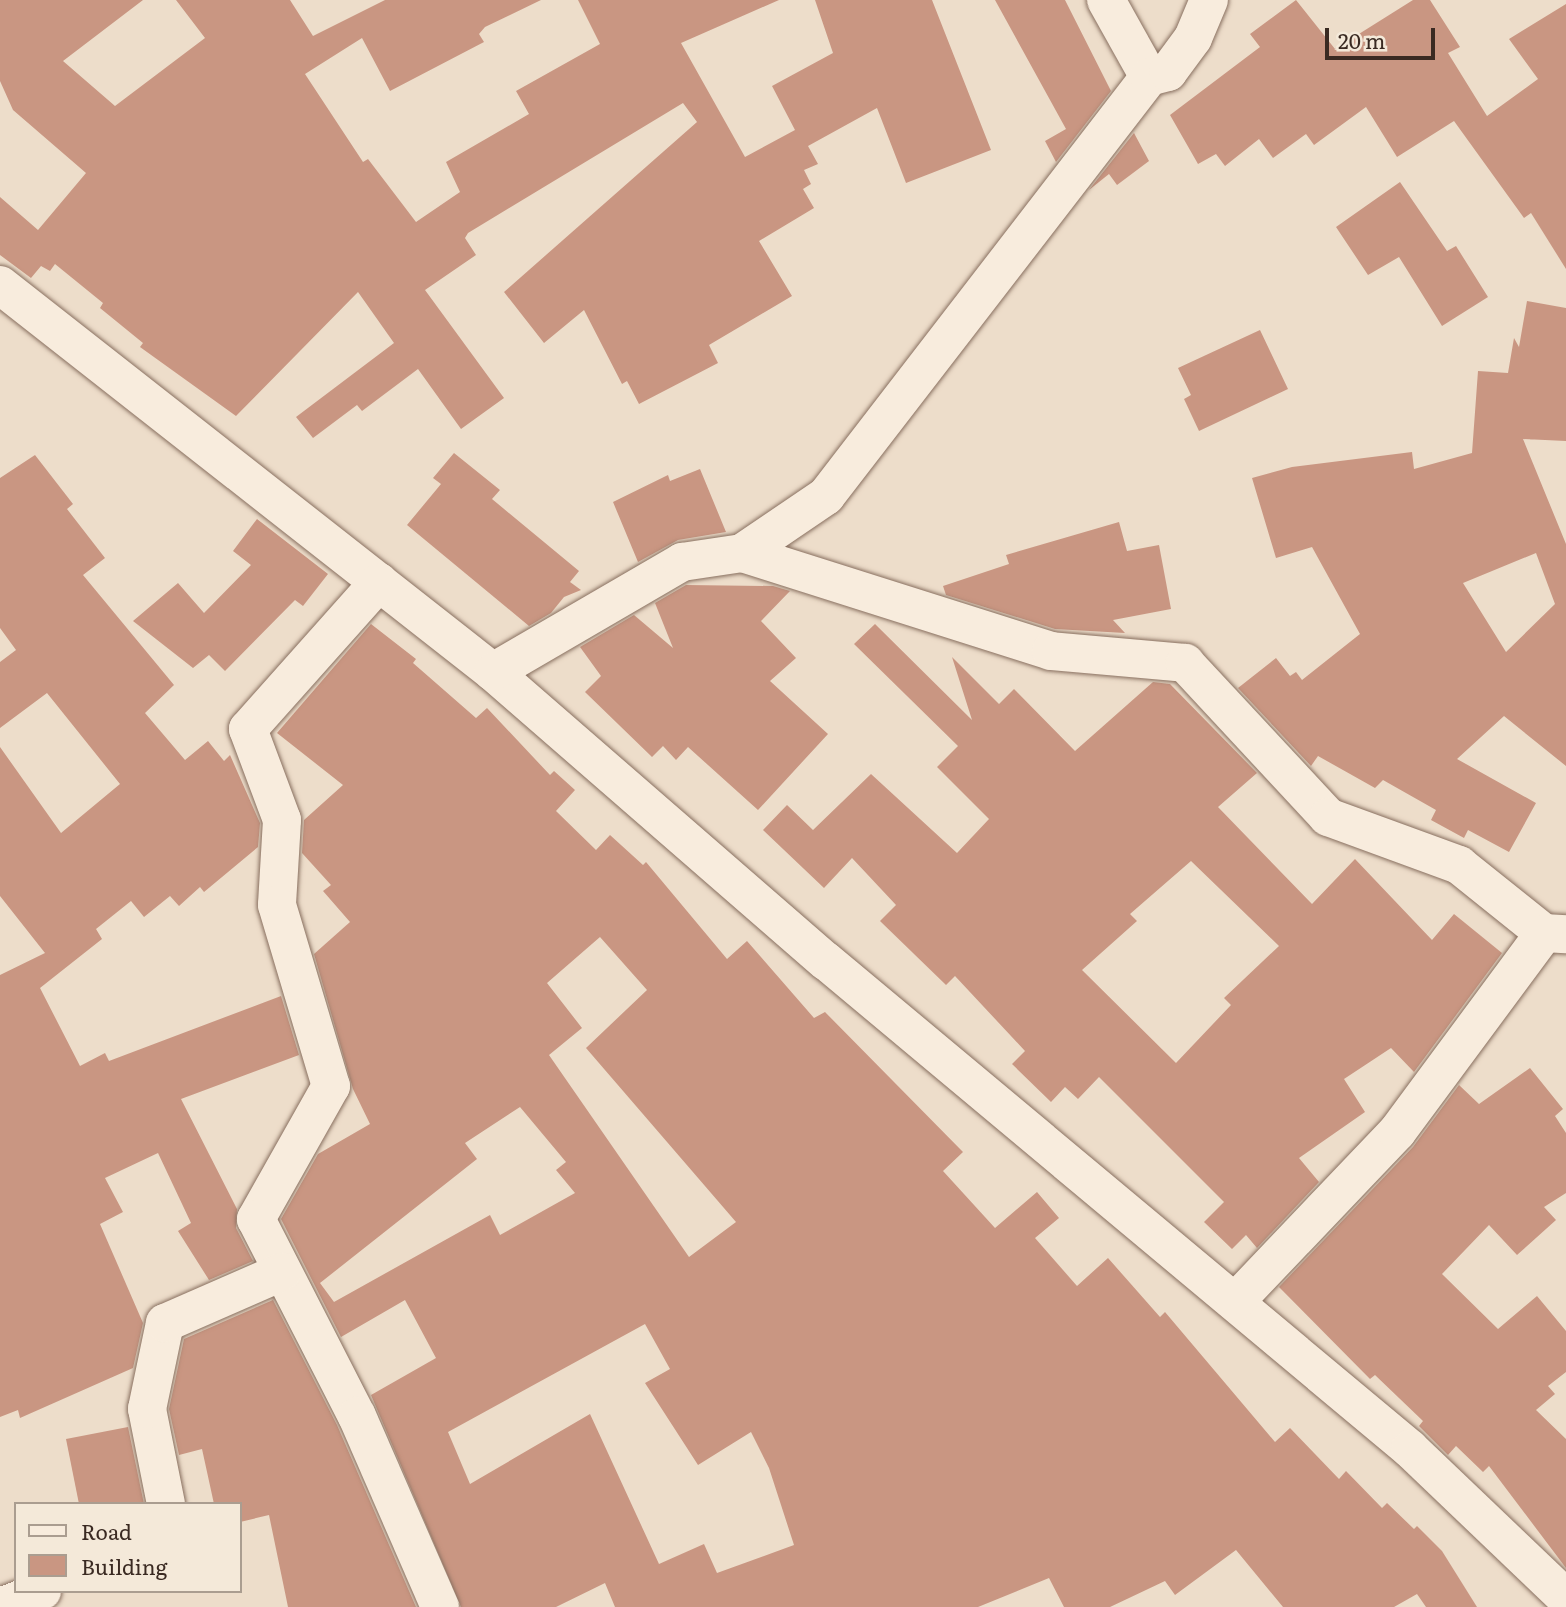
<!DOCTYPE html>
<style>
body{margin:0}
#map{position:relative;width:1566px;height:1607px;overflow:hidden;background:#edddca;font-family:Literata,serif}
div>[style]{position:absolute}
.building>*{inset:0;background:#c99682}
.roads{filter:drop-shadow(0 0 2px #886f5f) drop-shadow(0 0 2px #886f5f)}
.minor>*{height:38px;margin:-19px;padding:0 19px;transform-origin:19px;border-radius:19px;background:#f8ecdd}
span{translate:-50% -50%;white-space:nowrap;text-align:center;line-height:1.15;-webkit-text-stroke:5px #f4e9d9;paint-order:stroke}
.legend{position:absolute;left:14px;top:1502px;width:228px;height:91px;box-sizing:border-box;background:#f4e9d9;border:2px solid #aa9d90;margin:0;padding:9px 12px;list-style:none;font-size:21px;color:#3a2a22}
.legend li{display:flex;align-items:center;gap:14px;height:35px}
.legend b{width:35px;border:2px solid #aa9d90}
.scale{position:absolute;left:1325px;top:28px;width:110px;height:32px;box-sizing:border-box;border:4px solid #3a2a22;border-top:0;padding-left:9px;font-size:21px;line-height:24px;white-space:nowrap;color:#3a2a22;-webkit-text-stroke:5px #f4e9d9;paint-order:stroke}
</style>
<div id="map">
<div class="building">
<div style="clip-path:polygon(0 0,143px 0,63px 61px,115px 106px,205px 38px,176px 0,290px 0,313px 36px,385px 0,541px 0,485px 27px,479px 34px,484px 42px,390px 91px,362px 38px,305px 74px,363px 162px,368px 159px,416px 222px,460px 192px,446px 162px,529px 114px,516px 91px,600px 44px,578px 0,779px 0,681px 43px,745px 157px,795px 130px,772px 86px,833px 53px,815px 0,932px 0,991px 150px,906px 183px,877px 108px,808px 146px,818px 164px,804px 170px,811px 184px,803px 189px,814px 208px,759px 241px,792px 296px,709px 345px,718px 363px,639px 404px,627px 381px,622px 384px,584px 310px,544px 343px,504px 292px,697px 122px,683px 103px,468px 233px,465px 238px,476px 255px,425px 290px,504px 398px,461px 429px,418px 369px,362px 411px,357px 405px,313px 438px,296px 417px,394px 343px,358px 292px,236px 416px,140px 347px,143px 343px,100px 308px,103px 303px,55px 264px,50px 271px,41px 266px,31px 278px,0 255px,0 197px,38px 230px,86px 173px,13px 110px,0 81px)"></div>
<div style="clip-path:polygon(995px 0,1065px 0,1111px 91px,1056px 162px,1045px 141px,1066px 129px)"></div>
<div style="clip-path:polygon(1296px 0,1335px 49px,1413px 0,1430px 0,1460px 47px,1448px 53px,1487px 116px,1538px 79px,1509px 39px,1566px 4px,1566px 269px,1531px 213px,1524px 218px,1454px 121px,1397px 157px,1366px 107px,1314px 145px,1306px 134px,1273px 158px,1259px 139px,1225px 166px,1216px 154px,1198px 164px,1170px 115px,1260px 47px,1250px 34px)"></div>
<div style="clip-path:polygon(1134px 133px,1149px 161px,1117px 185px,1109px 174px,1089px 190px)"></div>
<div style="clip-path:polygon(1400px 182px,1447px 251px,1456px 246px,1488px 297px,1442px 326px,1399px 257px,1368px 275px,1336px 227px)"></div>
<div style="clip-path:polygon(evenodd,1527px 301px,1566px 308px,1566px 441px,1523px 439px,1566px 544px,1566px 766px,1504px 716px,1457px 759px,1536px 803px,1509px 852px,1468px 830px,1464px 838px,1431px 820px,1436px 810px,1383px 780px,1375px 788px,1318px 756px,1311px 766px,1238px 688px,1276px 658px,1290px 676px,1296px 672px,1302px 680px,1360px 634px,1312px 547px,1276px 558px,1252px 478px,1292px 467px,1412px 452px,1414px 469px,1472px 453px,1478px 371px,1508px 373px,1514px 338px,1519px 347px,1527px 301px,1536px 553px,1555px 604px,1506px 652px,1463px 583px,1536px 553px)"></div>
<div style="clip-path:polygon(1260px 330px,1288px 389px,1199px 431px,1184px 399px,1191px 395px,1178px 368px)"></div>
<div style="clip-path:polygon(454px 453px,500px 490px,492px 499px,579px 571px,570px 582px,581px 590px,564px 597px,551px 613px,529px 626px,407px 525px,441px 484px,433px 478px)"></div>
<div style="clip-path:polygon(35px 455px,73px 504px,67px 509px,105px 558px,83px 575px,174px 685px,145px 713px,185px 760px,208px 741px,224px 761px,230px 755px,260px 823px,258px 847px,204px 892px,200px 887px,179px 906px,170px 896px,144px 917px,131px 901px,96px 929px,102px 939px,40px 988px,80px 1066px,105px 1053px,109px 1061px,281px 996px,299px 1055px,181px 1099px,237px 1209px,236px 1228px,253px 1261px,209px 1280px,178px 1231px,191px 1223px,158px 1153px,105px 1178px,123px 1212px,100px 1224px,143px 1323px,133px 1368px,20px 1418px,18px 1410px,0 1417px,0 975px,45px 953px,0 896px,0 747px,61px 833px,120px 784px,47px 693px,0 728px,0 662px,16px 650px,0 628px,0 478px)"></div>
<div style="clip-path:polygon(700px 469px,726px 532px,678px 540px,638px 562px,613px 502px,668px 475px,670px 481px)"></div>
<div style="clip-path:polygon(257px 519px,328px 574px,303px 606px,295px 600px,225px 671px,209px 655px,193px 668px,133px 621px,178px 583px,204px 613px,251px 565px,233px 551px)"></div>
<div style="clip-path:polygon(1119px 522px,1127px 551px,1159px 545px,1171px 609px,1113px 620px,1125px 633px,1055px 629px,946px 595px,943px 586px,1009px 564px,1006px 555px)"></div>
<div style="clip-path:polygon(686px 585px,773px 586px,790px 591px,761px 621px,796px 658px,770px 681px,828px 734px,758px 810px,688px 747px,676px 760px,663px 746px,652px 757px,585px 692px,601px 676px,580px 647px,634px 615px,673px 648px,655px 603px)"></div>
<div style="clip-path:polygon(evenodd,371px 624px,416px 659px,413px 663px,476px 718px,487px 708px,550px 775px,554px 771px,575px 790px,556px 811px,596px 850px,610px 835px,643px 865px,646px 862px,727px 959px,747px 941px,814px 1018px,825px 1012px,963px 1152px,943px 1171px,995px 1228px,1037px 1192px,1059px 1218px,1035px 1238px,1077px 1286px,1108px 1258px,1160px 1317px,1165px 1312px,1275px 1442px,1290px 1428px,1339px 1479px,1346px 1471px,1382px 1508px,1387px 1503px,1414px 1529px,1417px 1526px,1442px 1551px,1477px 1607px,1426px 1607px,1417px 1594px,1394px 1607px,1283px 1607px,1236px 1550px,1175px 1595px,1165px 1581px,1110px 1607px,1064px 1607px,1049px 1578px,978px 1607px,615px 1607px,605px 1583px,556px 1607px,461px 1607px,371px 1395px,436px 1358px,405px 1300px,341px 1337px,281px 1219px,318px 1154px,370px 1124px,353px 1089px,314px 954px,350px 922px,323px 891px,331px 885px,302px 853px,304px 820px,343px 785px,277px 733px,371px 624px,600px 937px,647px 990px,586px 1048px,736px 1222px,689px 1257px,549px 1055px,582px 1028px,547px 983px,600px 937px,371px 624px,520px 1107px,566px 1162px,556px 1170px,575px 1193px,500px 1235px,490px 1215px,334px 1302px,320px 1283px,477px 1159px,465px 1143px,520px 1107px,371px 624px,645px 1324px,670px 1369px,645px 1383px,698px 1465px,751px 1432px,769px 1468px,794px 1545px,717px 1573px,704px 1544px,659px 1564px,590px 1414px,470px 1484px,448px 1432px,645px 1324px)"></div>
<div style="clip-path:polygon(evenodd,875px 624px,972px 720px,952px 657px,999px 704px,1014px 689px,1075px 751px,1153px 682px,1170px 684px,1257px 773px,1218px 807px,1312px 904px,1355px 859px,1432px 940px,1454px 914px,1502px 953px,1414px 1072px,1391px 1048px,1344px 1079px,1365px 1112px,1299px 1158px,1319px 1182px,1257px 1248px,1246px 1235px,1232px 1249px,1204px 1222px,1224px 1202px,1099px 1077px,1078px 1099px,1065px 1087px,1051px 1102px,1012px 1064px,1025px 1051px,955px 976px,946px 985px,880px 921px,896px 905px,852px 858px,824px 888px,763px 830px,787px 805px,813px 830px,871px 774px,957px 853px,989px 819px,937px 767px,958px 746px,854px 644px,875px 624px,1191px 861px,1279px 946px,1224px 998px,1231px 1005px,1176px 1063px,1082px 970px,1137px 921px,1130px 914px,1191px 861px)"></div>
<div style="clip-path:polygon(1530px 1068px,1563px 1109px,1555px 1116px,1566px 1133px,1566px 1193px,1544px 1207px,1556px 1220px,1517px 1255px,1489px 1225px,1442px 1274px,1498px 1329px,1537px 1296px,1566px 1331px,1566px 1372px,1548px 1386px,1555px 1394px,1536px 1410px,1566px 1439px,1566px 1568px,1489px 1466px,1483px 1472px,1456px 1446px,1448px 1455px,1419px 1426px,1423px 1421px,1375px 1375px,1370px 1379px,1279px 1287px,1413px 1147px,1459px 1085px,1479px 1104px)"></div>
<div style="clip-path:polygon(273px 1300px,337px 1425px,416px 1607px,288px 1607px,269px 1515px,240px 1522px,240px 1504px,214px 1504px,202px 1449px,179px 1455px,169px 1409px,184px 1339px)"></div>
<div style="clip-path:polygon(128px 1427px,144px 1504px,79px 1504px,66px 1439px)"></div>
</div>
<div class="roads">
<div class="minor">
<div style="left:1106px;top:0;width:88px;rotate:60.8deg"></div>
<div style="left:0;top:285px;width:627px;rotate:38.13deg"></div>
<div style="left:493px;top:672px;width:441px;rotate:41deg"></div>
<div style="left:826px;top:961px;width:761px;rotate:39.88deg"></div>
<div style="left:1410px;top:1449px;width:216px;rotate:43.7deg"></div>
<div style="left:742px;top:553px;width:324px;rotate:17.6deg"></div>
<div style="left:1051px;top:651px;width:135px;rotate:5.1deg"></div>
<div style="left:1185px;top:663px;width:210px;rotate:47.1deg"></div>
<div style="left:1328px;top:817px;width:140px;rotate:20.1deg"></div>
<div style="left:1459px;top:865px;width:109px;rotate:38.7deg"></div>
<div style="left:1544px;top:933px;width:22px;rotate:3deg"></div>
<div style="left:379px;top:582px;width:197px;rotate:131.7deg"></div>
<div style="left:248px;top:729px;width:97px;rotate:69.5deg"></div>
<div style="left:282px;top:820px;width:85px;rotate:93.4deg"></div>
<div style="left:277px;top:905px;width:189px;rotate:73.4deg"></div>
<div style="left:331px;top:1086px;width:153px;rotate:119.4deg"></div>
<div style="left:256px;top:1219px;width:221px;rotate:62.9deg"></div>
<div style="left:357px;top:1416px;width:208px;rotate:66.5deg"></div>
<div style="left:493px;top:672px;width:219px;rotate:-30.2deg"></div>
<div style="left:682px;top:562px;width:61px;rotate:-8.5deg"></div>
<div style="left:742px;top:553px;width:102px;rotate:-34.2deg"></div>
<div style="left:826px;top:496px;width:529px;rotate:-52.37deg"></div>
<div style="left:1149px;top:77px;width:20px;rotate:-15deg"></div>
<div style="left:1168px;top:72px;width:42px;rotate:-53.7deg"></div>
<div style="left:1193px;top:38px;width:41px;rotate:-67.2deg"></div>
<div style="left:1235px;top:1302px;width:235px;rotate:-46.4deg"></div>
<div style="left:1397px;top:1132px;width:247px;rotate:-53.5deg"></div>
<div style="left:166px;top:1504px;width:97px;rotate:-101.3deg"></div>
<div style="left:147px;top:1409px;width:88px;rotate:-78.2deg"></div>
<div style="left:165px;top:1323px;width:128px;rotate:-23.6deg"></div>
<div style="left:0;top:1607px;width:45px;rotate:-20.9deg"></div>
</div>
</div>
<ul class="legend">
<li><b style="height:9px;background:#f8ecdd"></b>Road</li>
<li><b style="height:19px;background:#c99682"></b>Building</li>
</ul>
<div class="scale">20 m</div>
</div>
